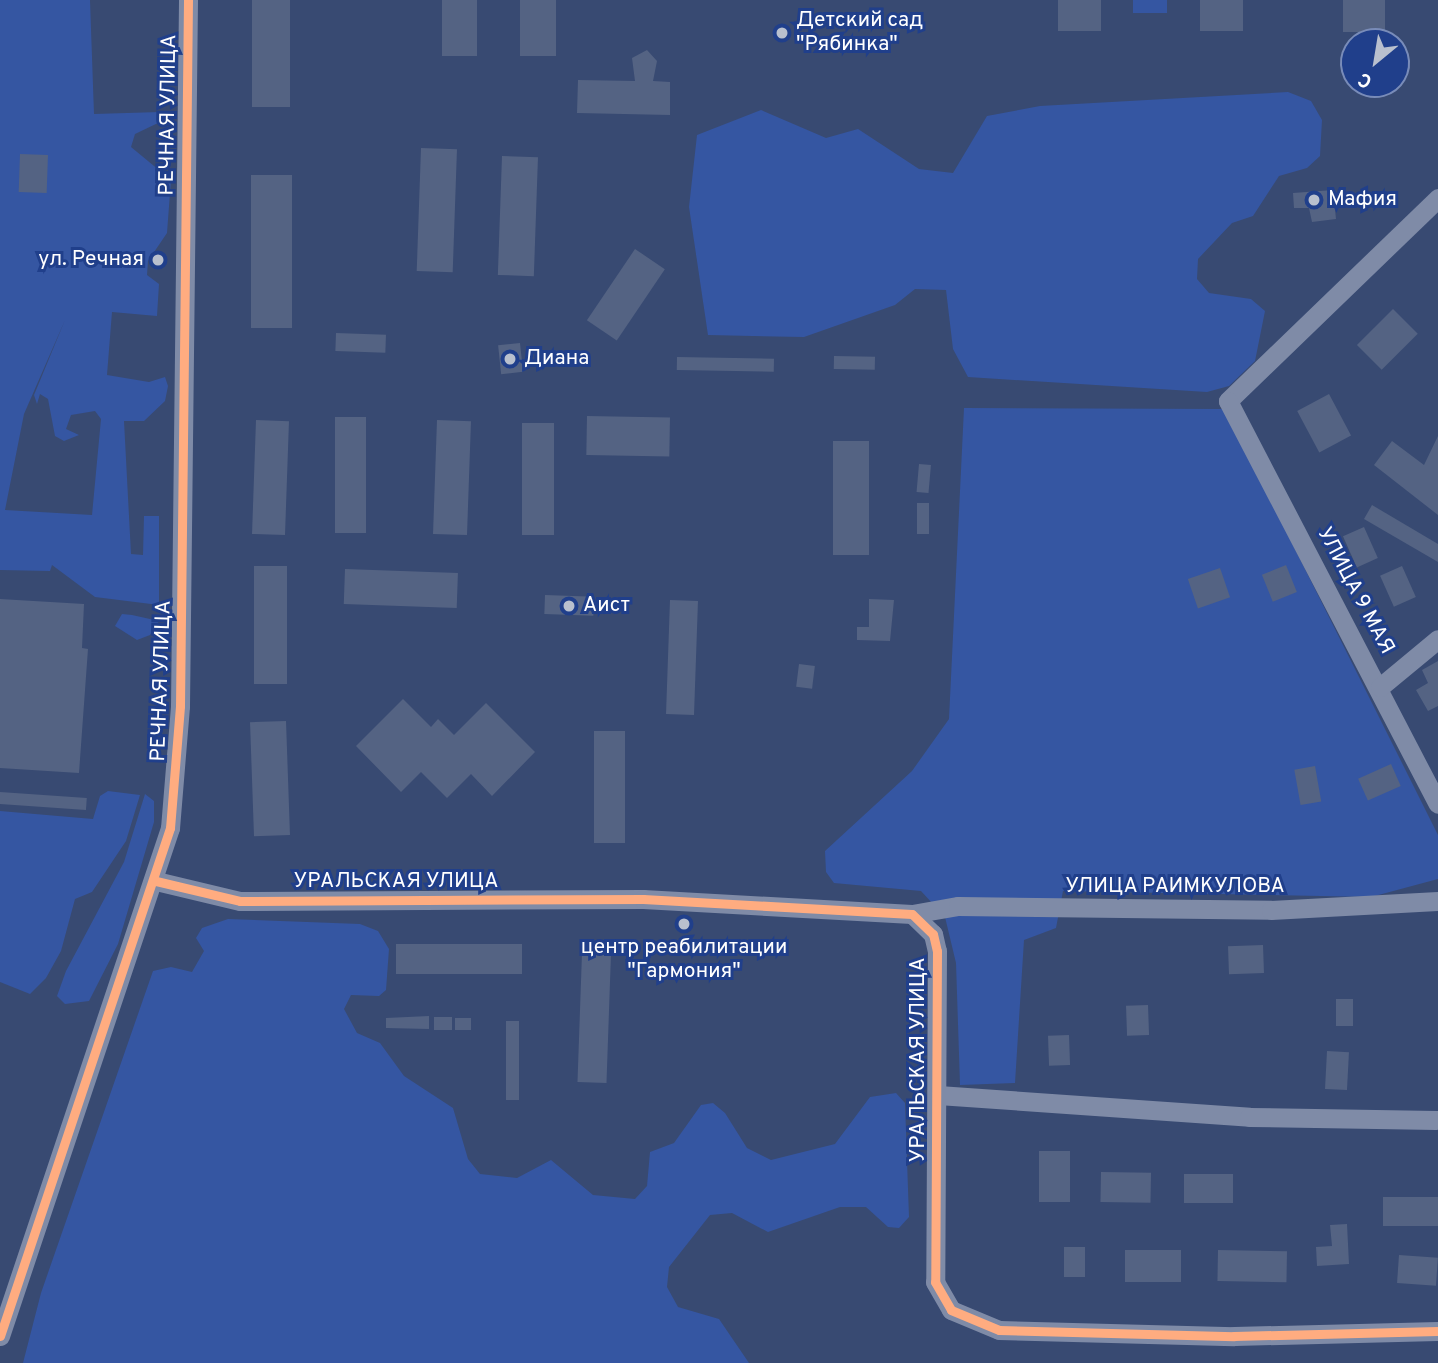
<!DOCTYPE html>
<meta charset="utf-8">
<style>
body{margin:0}
#map{position:relative;width:1438px;height:1363px;overflow:hidden;background:#384a72;font-family:Overpass,sans-serif}
div>[style]{position:absolute}
.green>*{inset:0;background:#3556a2;transform-origin:0 0}
.building>*{inset:0;background:#546383;transform-origin:0 0}
.minor>*{height:19px;margin:-9.5px;padding:0 9.5px;transform-origin:9.5px;border-radius:9.5px;background:#7f8ba7}
.cycleway>*{height:9px;margin:-4.5px;padding:0 4.5px;transform-origin:4.5px;border-radius:4.5px;background:#ffac80}
.dots>*{width:19px;height:19px;translate:-50% -50%;box-sizing:border-box;border:4px solid #203f8b;border-radius:50%}
span{translate:-50% -50%;white-space:nowrap;text-align:center;line-height:1.15;-webkit-text-stroke:6px #203f8b;paint-order:stroke}
.poi-label{font-size:21px;color:#fff}
.left{translate:0 -50%;text-align:left}
.right{translate:-100% -50%;text-align:right}
.street-label{font-size:21px;color:#fff}
.north{position:absolute;left:1340px;top:28px;width:70px;height:70px;box-sizing:border-box;background:#203f8b;border:2px solid #798cb9;border-radius:50%;rotate:210deg;font-size:19px;font-weight:700;line-height:28px;text-align:center;color:#fff}
.north::after{content:'';display:block;margin:auto;width:24px;height:32px;background:#b9c0ce;clip-path:polygon(50% 0,100% 100%,50% 72%,0 100%)}
</style>
<div id="map">
<div class="green">
<div style="clip-path:polygon(evenodd,0 0,90px 0,94px 114px,160px 112px,158px 123px,135px 134px,131px 147px,171px 180px,167px 233px,148px 261px,147px 275px,159px 284px,157px 316px,112px 312px,107px 375px,149px 382px,165px 377px,168px 386px,165px 401px,144px 421px,124px 421px,131px 554px,143px 555px,144px 516px,159px 516px,159px 605px,95px 597px,52px 565px,50px 571px,0 570px,0 0,65px 320px,34px 395px,37px 404px,40px 394px,48px 399px,55px 436px,64px 441px,79px 435px,66px 429px,71px 415px,95px 411px,101px 419px,92px 515px,5px 510px,24px 414px,65px 320px)"></div>
<div style="left:1133px;top:0;width:34px;height:13px"></div>
<div style="clip-path:polygon(1288px 92px,1311px 101px,1322px 120px,1320px 156px,1307px 168px,1279px 176px,1253px 216px,1232px 223px,1198px 259px,1197px 279px,1209px 293px,1251px 299px,1265px 311px,1255px 361px,1229px 386px,1207px 392px,968px 377px,953px 349px,946px 290px,915px 289px,895px 305px,804px 337px,708px 335px,689px 207px,697px 135px,761px 110px,826px 138px,858px 129px,919px 169px,953px 173px,987px 116px,1040px 106px)"></div>
<div style="clip-path:polygon(964px 408px,1225px 409px,1438px 835px,1438px 879px,1371px 897px,1063px 891px,1056px 928px,1024px 940px,1015px 1083px,960px 1085px,956px 963px,945px 917px,921px 891px,834px 883px,826px 872px,825px 851px,912px 771px,949px 719px)"></div>
<div style="clip-path:polygon(122px 614px,132px 615px,159px 621px,150px 635px,137px 640px,115px 626px)"></div>
<div style="clip-path:polygon(108px 791px,140px 795px,126px 841px,92px 892px,75px 899px,61px 951px,46px 978px,30px 994px,0 982px,0 811px,93px 819px,100px 796px)"></div>
<div style="clip-path:polygon(145px 794px,154px 801px,154px 822px,118px 944px,89px 1001px,65px 1004px,57px 996px,66px 971px,124px 862px)"></div>
<div style="clip-path:polygon(228px 919px,360px 924px,378px 931px,389px 949px,386px 990px,379px 996px,351px 995px,344px 1009px,357px 1033px,380px 1043px,404px 1076px,453px 1108px,468px 1159px,480px 1174px,517px 1178px,551px 1160px,593px 1195px,635px 1199px,647px 1186px,650px 1152px,674px 1143px,701px 1105px,713px 1103px,725px 1113px,747px 1148px,771px 1160px,835px 1144px,870px 1097px,896px 1093px,905px 1103px,909px 1217px,899px 1228px,888px 1227px,866px 1207px,840px 1207px,768px 1232px,732px 1213px,710px 1215px,669px 1267px,667px 1287px,678px 1307px,719px 1319px,749px 1363px,23px 1363px,41px 1293px,153px 971px,171px 967px,192px 972px,204px 951px,196px 938px,202px 928px)"></div>
</div>
<div class="building">
<div style="left:252px;top:0;width:38px;height:107px"></div>
<div style="left:442px;top:0;width:35px;height:56px"></div>
<div style="left:520px;top:0;width:36px;height:56px"></div>
<div style="left:1058px;top:0;width:43px;height:31px"></div>
<div style="left:1200px;top:0;width:43px;height:31px"></div>
<div style="left:1343px;top:0;width:42px;height:32px"></div>
<div style="clip-path:polygon(647px 50px,657px 61px,653px 81px,670px 82px,670px 115px,577px 113px,578px 80px,635px 81px,632px 58px)"></div>
<div style="left:421px;top:148px;width:36px;height:123px;rotate:2deg"></div>
<div style="left:20px;top:154px;width:28px;height:38px;rotate:2deg"></div>
<div style="left:502px;top:156px;width:36px;height:119px;rotate:2deg"></div>
<div style="left:251px;top:175px;width:41px;height:153px"></div>
<div style="clip-path:polygon(1333px 190px,1336px 219px,1312px 222px,1309px 208px,1294px 208px,1293px 193px)"></div>
<div style="left:635px;top:249px;width:36px;height:86px;rotate:34deg"></div>
<div style="left:1393px;top:309px;width:35px;height:51px;rotate:45deg"></div>
<div style="left:336px;top:333px;width:50px;height:18px;rotate:2deg"></div>
<div style="left:520px;top:343px;width:29px;height:22px;rotate:84deg"></div>
<div style="left:834px;top:356px;width:41px;height:13px;rotate:1deg"></div>
<div style="left:677px;top:357px;width:97px;height:13px;rotate:1deg"></div>
<div style="left:1329px;top:394px;width:47px;height:36px;rotate:62deg"></div>
<div style="left:587px;top:416px;width:83px;height:39px;rotate:1deg"></div>
<div style="left:335px;top:417px;width:31px;height:116px"></div>
<div style="left:256px;top:420px;width:33px;height:114px;rotate:2deg"></div>
<div style="left:437px;top:420px;width:34px;height:114px;rotate:2deg"></div>
<div style="left:522px;top:423px;width:32px;height:112px"></div>
<div style="clip-path:polygon(1438px 436px,1438px 515px,1374px 465px,1392px 441px,1424px 465px)"></div>
<div style="left:833px;top:441px;width:36px;height:114px"></div>
<div style="left:919px;top:464px;width:12px;height:28px;rotate:5deg"></div>
<div style="left:917px;top:503px;width:12px;height:31px"></div>
<div style="clip-path:polygon(1372px 505px,1438px 544px,1438px 562px,1364px 519px)"></div>
<div style="left:1364px;top:527px;width:34px;height:23px;rotate:66deg"></div>
<div style="left:1286px;top:565px;width:29px;height:26px;rotate:68deg"></div>
<div style="left:254px;top:566px;width:33px;height:118px"></div>
<div style="left:1402px;top:566px;width:34px;height:24px;rotate:66deg"></div>
<div style="left:1220px;top:568px;width:31px;height:34px;rotate:71deg"></div>
<div style="left:345px;top:569px;width:113px;height:35px;rotate:2deg"></div>
<div style="left:545px;top:595px;width:49px;height:19px;rotate:2deg"></div>
<div style="clip-path:polygon(0 599px,84px 604px,82px 648px,88px 649px,79px 773px,0 768px)"></div>
<div style="clip-path:polygon(869px 599px,894px 600px,890px 641px,857px 640px,857px 627px,869px 627px)"></div>
<div style="left:670px;top:600px;width:28px;height:114px;rotate:2deg"></div>
<div style="clip-path:polygon(1438px 661px,1438px 706px,1428px 711px,1416px 690px,1428px 683px,1422px 670px)"></div>
<div style="left:799px;top:664px;width:16px;height:23px;rotate:7deg"></div>
<div style="clip-path:polygon(403px 699px,431px 727px,438px 719px,454px 735px,486px 703px,535px 752px,492px 796px,471px 774px,447px 798px,421px 772px,401px 792px,356px 746px)"></div>
<div style="left:286px;top:721px;width:114px;height:36px;rotate:88deg"></div>
<div style="left:594px;top:731px;width:31px;height:112px"></div>
<div style="left:1391px;top:764px;width:24px;height:36px;rotate:66deg"></div>
<div style="left:1315px;top:766px;width:36px;height:21px;rotate:80deg"></div>
<div style="left:0;top:792px;width:87px;height:12px;rotate:4deg"></div>
<div style="left:396px;top:944px;width:126px;height:30px"></div>
<div style="left:1263px;top:945px;width:28px;height:35px;rotate:88deg"></div>
<div style="left:582px;top:953px;width:29px;height:129px;rotate:2deg"></div>
<div style="left:1336px;top:999px;width:17px;height:27px"></div>
<div style="left:1148px;top:1005px;width:30px;height:22px;rotate:88deg"></div>
<div style="clip-path:polygon(429px 1016px,429px 1029px,386px 1028px,386px 1018px)"></div>
<div style="left:434px;top:1017px;width:18px;height:13px"></div>
<div style="left:455px;top:1018px;width:16px;height:12px"></div>
<div style="left:506px;top:1021px;width:13px;height:79px"></div>
<div style="left:1069px;top:1035px;width:30px;height:21px;rotate:88deg"></div>
<div style="left:1327px;top:1051px;width:22px;height:38px;rotate:3deg"></div>
<div style="left:1039px;top:1151px;width:31px;height:51px"></div>
<div style="left:1101px;top:1172px;width:50px;height:30px;rotate:1deg"></div>
<div style="left:1184px;top:1174px;width:49px;height:29px"></div>
<div style="left:1438px;top:1197px;width:29px;height:55px;rotate:90deg"></div>
<div style="clip-path:polygon(1347px 1224px,1349px 1264px,1317px 1266px,1316px 1247px,1332px 1246px,1330px 1225px)"></div>
<div style="left:1064px;top:1247px;width:21px;height:30px"></div>
<div style="left:1125px;top:1250px;width:56px;height:32px"></div>
<div style="left:1218px;top:1250px;width:69px;height:31px;rotate:1deg"></div>
<div style="left:1399px;top:1255px;width:39px;height:28px;rotate:4deg"></div>
</div>
<div class="minor">
<div style="left:1438px;top:198px;width:292px;rotate:136deg"></div>
<div style="left:1228px;top:401px;width:454px;rotate:62.5deg"></div>
<div style="left:1380px;top:687px;width:75px;rotate:-39.6deg"></div>
<div style="left:156px;top:881px;width:86px;rotate:13.4deg"></div>
<div style="left:240px;top:901px;width:403px;rotate:-0.3deg"></div>
<div style="left:643px;top:899px;width:269px;rotate:3.2deg"></div>
<div style="left:912px;top:914px;width:29px;rotate:44deg"></div>
<div style="left:933px;top:934px;width:17px;rotate:77deg"></div>
<div style="left:937px;top:951px;width:331px;rotate:90.3deg"></div>
<div style="left:935px;top:1282px;width:32px;rotate:60deg"></div>
<div style="left:951px;top:1310px;width:52px;rotate:22.6deg"></div>
<div style="left:999px;top:1330px;width:235px;rotate:1.5deg"></div>
<div style="left:1234px;top:1336px;width:204px;rotate:-1.4deg"></div>
<div style="left:912px;top:914px;width:47px;rotate:-9.9deg"></div>
<div style="left:958px;top:906px;width:313px;rotate:0.7deg"></div>
<div style="left:1271px;top:910px;width:167px;rotate:-3.1deg"></div>
<div style="left:938px;top:1095px;width:312px;rotate:4deg"></div>
<div style="left:1249px;top:1117px;width:187px;rotate:0.9deg"></div>
<div style="left:0;top:1336px;width:536px;rotate:-71.5deg"></div>
<div style="left:170px;top:828px;width:122px;rotate:-85.3deg"></div>
<div style="left:180px;top:706px;width:706px;rotate:-89.35deg"></div>
</div>
<div class="cycleway">
<div style="left:156px;top:881px;width:86px;rotate:13.4deg"></div>
<div style="left:240px;top:901px;width:403px;rotate:-0.3deg"></div>
<div style="left:643px;top:899px;width:269px;rotate:3.2deg"></div>
<div style="left:912px;top:914px;width:29px;rotate:44deg"></div>
<div style="left:933px;top:934px;width:17px;rotate:77deg"></div>
<div style="left:937px;top:951px;width:331px;rotate:90.3deg"></div>
<div style="left:935px;top:1282px;width:32px;rotate:60deg"></div>
<div style="left:951px;top:1310px;width:52px;rotate:22.6deg"></div>
<div style="left:999px;top:1330px;width:235px;rotate:1.5deg"></div>
<div style="left:1234px;top:1336px;width:204px;rotate:-1.4deg"></div>
<div style="left:0;top:1336px;width:536px;rotate:-71.5deg"></div>
<div style="left:170px;top:828px;width:122px;rotate:-85.3deg"></div>
<div style="left:180px;top:706px;width:706px;rotate:-89.35deg"></div>
</div>
<div class="dots">
<div style="left:782px;top:33px;background:#b9c0ce"></div>
<div style="left:1314px;top:200px;background:#b9c0ce"></div>
<div style="left:158px;top:260px;background:#b9c0ce"></div>
<div style="left:510px;top:359px;background:#b9c0ce"></div>
<div style="left:569px;top:606px;background:#b9c0ce"></div>
<div style="left:684px;top:924px;background:#b9c0ce"></div>
</div>
<div class="poi-label">
<span class="left" style="left:796px;top:33px">Детский сад<br>"Рябинка"</span>
<span class="left" style="left:1328px;top:200px">Мафия</span>
<span class="right" style="left:144px;top:260px">ул. Речная</span>
<span class="left" style="left:524px;top:359px">Диана</span>
<span class="left" style="left:583px;top:606px">Аист</span>
<span style="left:684px;top:960px">центр реабилитации<br>"Гармония"</span>
</div>
<div class="street-label">
<span style="left:169px;top:115px;rotate:-89deg">РЕЧНАЯ УЛИЦА</span>
<span style="left:1355px;top:591px;rotate:62deg">УЛИЦА 9 МАЯ</span>
<span style="left:162px;top:681px;rotate:-88deg">РЕЧНАЯ УЛИЦА</span>
<span style="left:396px;top:882px">УРАЛЬСКАЯ УЛИЦА</span>
<span style="left:1175px;top:887px">УЛИЦА РАИМКУЛОВА</span>
<span style="left:919px;top:1060px;rotate:-90deg">УРАЛЬСКАЯ УЛИЦА</span>
</div>
<div class="north">С</div>
</div>
